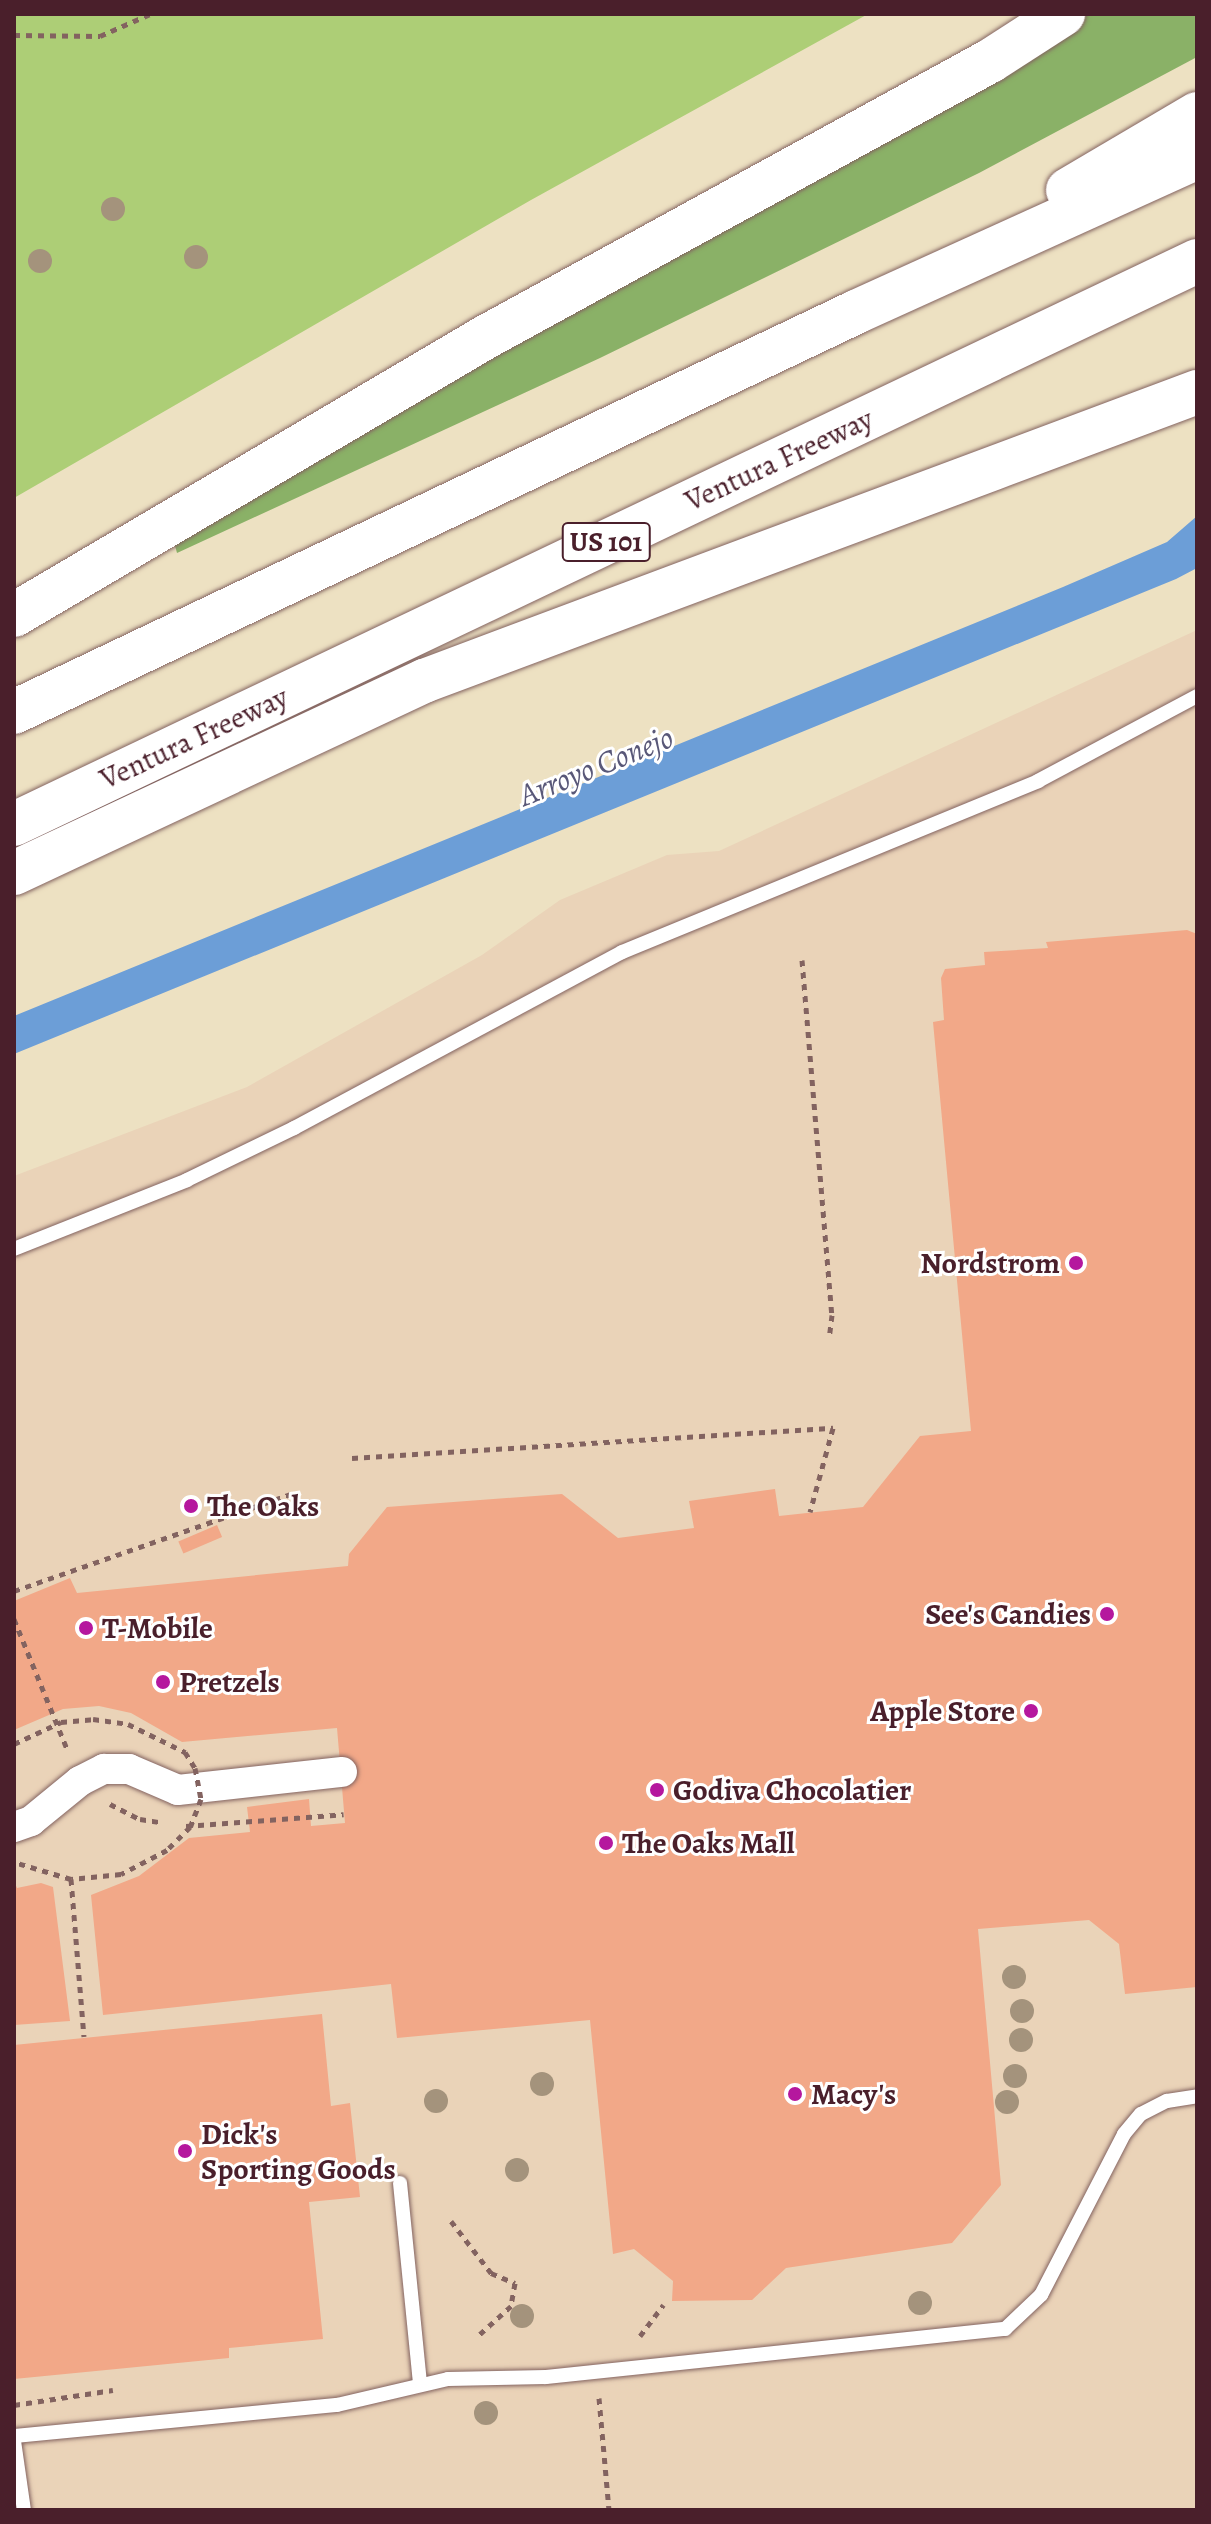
<!DOCTYPE html>
<style>
body{margin:0}
#map{position:relative;width:1211px;height:2524px;overflow:hidden;background:#ede1c2;font-family:Alegreya,serif}
div>[style]{position:absolute}
.built>*{inset:0;background:#ead3b8}
.green>*{inset:0;background:#adce76}
.forest>*{inset:0;background:#8ab167}
.water>*{inset:0;background:#6c9ed7}
.building>*{inset:0;background:#f2a888;transform-origin:0 0}
.path>*{height:5px;margin-top:-2.5px;transform-origin:0;background:repeating-linear-gradient(90deg,#836360 0 6px,transparent 0 12px)}
.roads{filter:drop-shadow(0 0 2px #836360) drop-shadow(0 0 2px #836360)}
.lane>*{height:14px;margin:-7px;padding:0 7px;transform-origin:7px;border-radius:7px;background:#fff}
.street>*{height:30px;margin:-15px;padding:0 15px;transform-origin:15px;border-radius:15px;background:#fff}
.highway>*{height:44px;margin:-22px;padding:0 22px;transform-origin:22px;border-radius:22px;background:#fff}
.path-bridge>*{height:5px;margin-top:-2.5px;transform-origin:0;background:repeating-linear-gradient(90deg,#836360 0 6px,transparent 0 12px)}
.trees>*{width:24px;height:24px;margin:-12px;border-radius:50%;background:#a4937c}
.dots>*{width:22px;height:22px;translate:-50% -50%;box-sizing:border-box;border:4px solid #fff;border-radius:50%}
span{translate:-50% -50%;white-space:nowrap;text-align:center;line-height:1.15;-webkit-text-stroke:6px #fff;paint-order:stroke}
.shield-label span{padding:2px 6px;background:#fff;border:2px solid;border-radius:6px;-webkit-text-stroke-width:0}
.shield-label{font-size:28px;color:#4a1f2b;font-weight:700}
.street-label{font-size:30px;color:#4a1f2b}
.poi-label{font-size:30px;color:#4a1f2b;font-weight:700}
.right{translate:-100% -50%;text-align:right}
.left{translate:0 -50%;text-align:left}
.water-label{font-size:32px;color:#595878;font-style:italic}
.frame{position:absolute;inset:0;border:16px solid #4a1f2b;pointer-events:none}
</style>
<div id="map">
<div class="built">
<div style="clip-path:polygon(1197px 630px,1197px 2510px,14px 2510px,14px 1176px,247px 1087px,482px 955px,560px 900px,667px 855px,719px 851px)"></div>
</div>
<div class="green">
<div style="clip-path:polygon(14px 14px,868px 14px,531px 200px,14px 498px)"></div>
</div>
<div class="forest">
<div style="clip-path:polygon(1089px 14px,1197px 14px,1197px 57px,979px 173px,600px 358px,177px 553px,172px 535px,1029px 56px)"></div>
</div>
<div class="water">
<div style="clip-path:polygon(1197px 516px,1197px 568px,1176px 579px,14px 1054px,14px 1016px,1063px 587px,1167px 542px)"></div>
</div>
<div class="building">
<div style="clip-path:polygon(1187px 930px,1197px 934px,1197px 1987px,1125px 1994px,1119px 1944px,1089px 1920px,978px 1929px,1001px 2185px,952px 2243px,786px 2268px,752px 2300px,672px 2301px,673px 2281px,634px 2249px,613px 2254px,590px 2020px,397px 2038px,391px 1984px,103px 2015px,91px 1895px,139px 1876px,189px 1838px,250px 1832px,247px 1807px,309px 1799px,311px 1826px,345px 1823px,337px 1728px,182px 1742px,131px 1713px,99px 1706px,63px 1709px,14px 1730px,14px 1601px,70px 1578px,77px 1593px,348px 1566px,349px 1554px,387px 1507px,562px 1494px,618px 1538px,694px 1528px,689px 1501px,775px 1489px,779px 1516px,863px 1507px,920px 1436px,971px 1431px,933px 1022px,944px 1020px,941px 978px,945px 969px,985px 965px,984px 952px,1048px 948px,1046px 942px)"></div>
<div style="left:217px;top:1525px;width:13px;height:42px;rotate:67deg"></div>
<div style="clip-path:polygon(14px 1881px,17px 1888px,41px 1883px,53px 1887px,70px 2021px,14px 2025px)"></div>
<div style="clip-path:polygon(322px 2014px,331px 2106px,350px 2103px,360px 2197px,309px 2202px,323px 2339px,229px 2348px,229px 2358px,14px 2379px,14px 2045px)"></div>
</div>
<div class="path">
<div style="left:14px;top:35px;width:86px;rotate:0.7deg"></div>
<div style="left:100px;top:36px;width:55px;rotate:-23.7deg"></div>
<div style="left:802px;top:960px;width:356px;rotate:85.2deg"></div>
<div style="left:832px;top:1315px;width:23px;rotate:97deg"></div>
<div style="left:352px;top:1458px;width:482px;rotate:-3.6deg"></div>
<div style="left:833px;top:1428px;width:87px;rotate:105.3deg"></div>
<div style="left:14px;top:1591px;width:293px;rotate:-19.3deg"></div>
<div style="left:14px;top:1619px;width:143px;rotate:67.8deg"></div>
<div style="left:110px;top:1804px;width:34px;rotate:27deg"></div>
<div style="left:140px;top:1819px;width:20px;rotate:9deg"></div>
<div style="left:186px;top:1826px;width:158px;rotate:-4.3deg"></div>
<div style="left:71px;top:1879px;width:158px;rotate:85.3deg"></div>
<div style="left:451px;top:2221px;width:66px;rotate:52.4deg"></div>
<div style="left:491px;top:2273px;width:26px;rotate:23deg"></div>
<div style="left:515px;top:2283px;width:23px;rotate:100deg"></div>
<div style="left:511px;top:2306px;width:42px;rotate:137.9deg"></div>
<div style="left:640px;top:2336px;width:39px;rotate:-53deg"></div>
<div style="left:599px;top:2398px;width:112px;rotate:84.9deg"></div>
<div style="left:14px;top:2405px;width:100px;rotate:-8.6deg"></div>
</div>
<div class="roads">
<div class="lane">
<div style="left:14px;top:1249px;width:186px;rotate:-21.7deg"></div>
<div style="left:187px;top:1180px;width:119px;rotate:-25.9deg"></div>
<div style="left:294px;top:1128px;width:372px;rotate:-28.2deg"></div>
<div style="left:622px;top:952px;width:450px;rotate:-22.3deg"></div>
<div style="left:1038px;top:781px;width:180px;rotate:-28.1deg"></div>
<div style="left:400px;top:2183px;width:202px;rotate:84.3deg"></div>
<div style="left:14px;top:2436px;width:324px;rotate:-5.5deg"></div>
<div style="left:337px;top:2405px;width:114px;rotate:-13.2deg"></div>
<div style="left:448px;top:2379px;width:98px;rotate:-1.2deg"></div>
<div style="left:546px;top:2377px;width:462px;rotate:-6deg"></div>
<div style="left:1005px;top:2329px;width:50px;rotate:-43.4deg"></div>
<div style="left:1041px;top:2295px;width:181px;rotate:-62.7deg"></div>
<div style="left:1124px;top:2134px;width:26px;rotate:-50deg"></div>
<div style="left:1141px;top:2114px;width:29px;rotate:-27deg"></div>
<div style="left:1167px;top:2101px;width:30px;rotate:-9deg"></div>
<div style="left:14px;top:2441px;width:70px;rotate:81.8deg"></div>
</div>
<div class="street">
<div style="left:14px;top:1827px;width:18px;rotate:-19deg"></div>
<div style="left:31px;top:1821px;width:63px;rotate:-39.2deg"></div>
<div style="left:80px;top:1781px;width:27px;rotate:-27deg"></div>
<div style="left:104px;top:1769px;width:25px"></div>
<div style="left:129px;top:1769px;width:53px;rotate:23.2deg"></div>
<div style="left:178px;top:1790px;width:165px;rotate:-6.3deg"></div>
</div>
<div class="highway">
<div style="left:1068px;top:190px;width:150px;rotate:-30.5deg"></div>
<div style="left:14px;top:615px;width:546px;rotate:-30.51deg"></div>
<div style="left:484px;top:338px;width:577px;rotate:-28.7deg"></div>
<div style="left:990px;top:61px;width:87px;rotate:-32.8deg"></div>
<div style="left:14px;top:712px;width:932px;rotate:-25.41deg"></div>
<div style="left:856px;top:312px;width:375px;rotate:-24.4deg"></div>
<div style="left:14px;top:824px;width:1310px;rotate:-25.45deg"></div>
<div style="left:14px;top:873px;width:453px;rotate:-25.1deg"></div>
<div style="left:424px;top:681px;width:825px;rotate:-20.5deg"></div>
</div>
</div>
<div class="path-bridge">
<div style="left:14px;top:1744px;width:52px;rotate:-25.1deg"></div>
<div style="left:61px;top:1722px;width:32px;rotate:-5deg"></div>
<div style="left:93px;top:1719px;width:35px;rotate:8deg"></div>
<div style="left:128px;top:1724px;width:64px;rotate:26.2deg"></div>
<div style="left:185px;top:1752px;width:19px;rotate:58deg"></div>
<div style="left:195px;top:1768px;width:32px;rotate:79deg"></div>
<div style="left:201px;top:1799px;width:30px;rotate:111deg"></div>
<div style="left:190px;top:1827px;width:33px;rotate:135deg"></div>
<div style="left:167px;top:1850px;width:52px;rotate:152.4deg"></div>
<div style="left:121px;top:1874px;width:50px;rotate:174.3deg"></div>
<div style="left:71px;top:1879px;width:59px;rotate:-163.4deg"></div>
</div>
<div class="trees">
<div style="left:113px;top:209px"></div>
<div style="left:196px;top:257px"></div>
<div style="left:40px;top:261px"></div>
<div style="left:1014px;top:1977px"></div>
<div style="left:1022px;top:2011px"></div>
<div style="left:1021px;top:2040px"></div>
<div style="left:1015px;top:2076px"></div>
<div style="left:542px;top:2084px"></div>
<div style="left:436px;top:2101px"></div>
<div style="left:1007px;top:2102px"></div>
<div style="left:517px;top:2170px"></div>
<div style="left:920px;top:2303px"></div>
<div style="left:522px;top:2316px"></div>
<div style="left:486px;top:2413px"></div>
</div>
<div class="dots">
<div style="left:1076px;top:1263px;background:#b5179e"></div>
<div style="left:191px;top:1506px;background:#b5179e"></div>
<div style="left:1107px;top:1614px;background:#b5179e"></div>
<div style="left:86px;top:1628px;background:#b5179e"></div>
<div style="left:163px;top:1682px;background:#b5179e"></div>
<div style="left:1031px;top:1711px;background:#b5179e"></div>
<div style="left:657px;top:1790px;background:#b5179e"></div>
<div style="left:606px;top:1843px;background:#b5179e"></div>
<div style="left:795px;top:2094px;background:#b5179e"></div>
<div style="left:185px;top:2151px;background:#b5179e"></div>
</div>
<div class="shield-label">
<span style="left:606px;top:542px">US 101</span>
</div>
<div class="street-label">
<span style="left:779px;top:460px;rotate:-25deg">Ventura Freeway</span>
<span style="left:194px;top:738px;rotate:-25deg">Ventura Freeway</span>
</div>
<div class="poi-label">
<span class="right" style="left:1060px;top:1263px">Nordstrom</span>
<span class="left" style="left:207px;top:1506px">The Oaks</span>
<span class="right" style="left:1091px;top:1614px">See's Candies</span>
<span class="left" style="left:102px;top:1628px">T-Mobile</span>
<span class="left" style="left:179px;top:1682px">Pretzels</span>
<span class="right" style="left:1015px;top:1711px">Apple Store</span>
<span class="left" style="left:673px;top:1790px">Godiva Chocolatier</span>
<span class="left" style="left:622px;top:1843px">The Oaks Mall</span>
<span class="left" style="left:811px;top:2094px">Macy's</span>
<span class="left" style="left:201px;top:2151px">Dick's<br>Sporting Goods</span>
</div>
<div class="water-label">
<span style="left:596px;top:766px;rotate:-22deg">Arroyo Conejo</span>
</div>
<div class="frame"></div>
</div>
